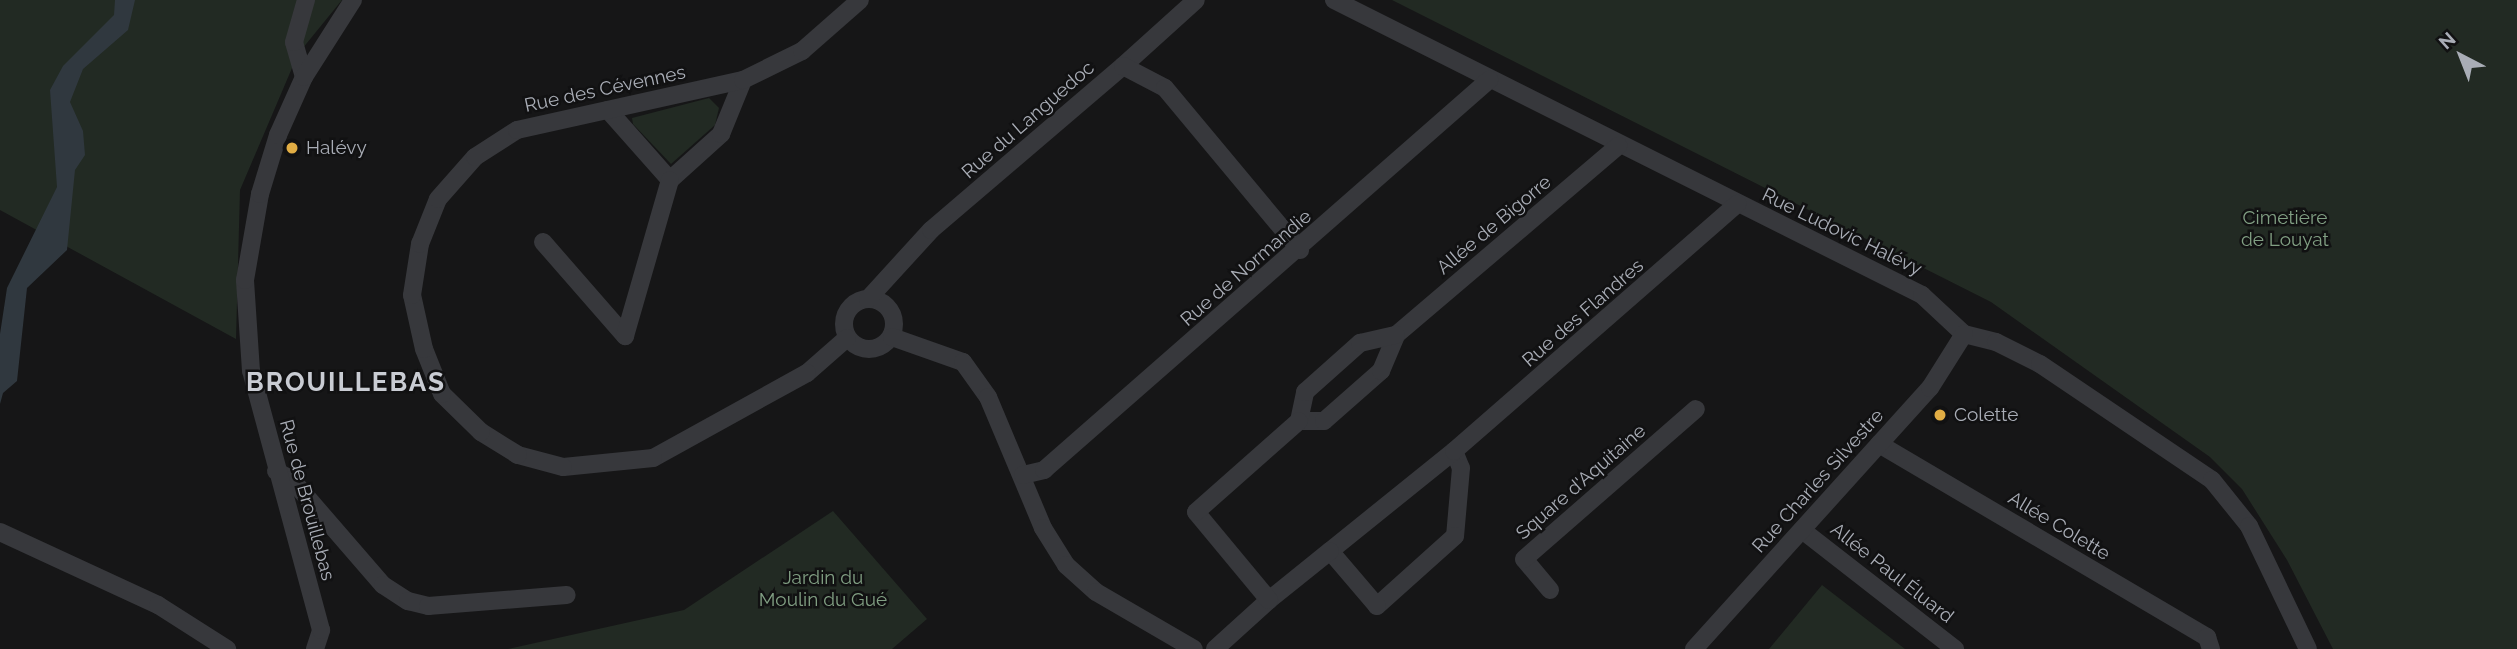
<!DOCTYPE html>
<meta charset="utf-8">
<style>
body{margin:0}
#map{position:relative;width:2517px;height:649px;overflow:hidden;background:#161617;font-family:Raleway,sans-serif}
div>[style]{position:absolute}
.green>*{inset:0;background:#222a23}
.water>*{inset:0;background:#30383f}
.street>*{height:18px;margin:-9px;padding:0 9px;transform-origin:9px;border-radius:9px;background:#37383c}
.street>.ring{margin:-9px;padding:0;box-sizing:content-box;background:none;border:18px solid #37383c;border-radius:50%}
.dots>*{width:19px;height:19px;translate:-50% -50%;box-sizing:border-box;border:4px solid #111112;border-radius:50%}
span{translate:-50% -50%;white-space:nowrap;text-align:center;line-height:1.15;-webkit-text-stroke:5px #111112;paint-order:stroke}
.street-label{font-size:19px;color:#a9adb6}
.poi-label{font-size:19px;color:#a9adb6}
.left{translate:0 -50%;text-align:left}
.park-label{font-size:19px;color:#819f83}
.district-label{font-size:26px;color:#c9ccd3;font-weight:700;letter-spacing:2px}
.north{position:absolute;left:2426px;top:21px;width:70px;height:70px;-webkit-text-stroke:5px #111112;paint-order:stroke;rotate:318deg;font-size:19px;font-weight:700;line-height:28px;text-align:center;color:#a9adb6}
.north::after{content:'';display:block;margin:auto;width:24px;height:32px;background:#a9adb6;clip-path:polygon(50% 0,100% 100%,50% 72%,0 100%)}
</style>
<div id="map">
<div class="green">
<div style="clip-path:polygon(0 0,342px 0,298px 54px,240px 190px,236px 339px,0 210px)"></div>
<div style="clip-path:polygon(1392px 0,2517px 0,2517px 649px,2333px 649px,2287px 560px,2242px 489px,2210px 457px,1991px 302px)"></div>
<div style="clip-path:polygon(709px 98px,719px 108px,715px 125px,671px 164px,633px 124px,632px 118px)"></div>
<div style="clip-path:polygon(833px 511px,927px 619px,892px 649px,508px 649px,684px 610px)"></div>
<div style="clip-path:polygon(1822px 585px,1905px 649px,1769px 649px)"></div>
</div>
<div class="water">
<div style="clip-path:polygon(115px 0,135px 0,128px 30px,83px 69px,70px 102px,83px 131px,85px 155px,75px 170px,67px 250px,27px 288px,17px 381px,3px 393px,0 404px,0 334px,7px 288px,57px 187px,50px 90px,63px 66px,114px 15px)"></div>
</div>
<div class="street">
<div style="left:1334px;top:0;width:658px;rotate:26.64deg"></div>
<div style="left:1922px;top:295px;width:57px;rotate:42.9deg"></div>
<div style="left:1964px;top:334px;width:33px;rotate:14deg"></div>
<div style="left:1996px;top:342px;width:49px;rotate:26.6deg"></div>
<div style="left:2040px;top:364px;width:207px;rotate:34deg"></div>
<div style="left:2212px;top:480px;width:59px;rotate:51.2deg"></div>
<div style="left:2249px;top:526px;width:136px;rotate:64.4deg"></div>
<div style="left:1123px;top:66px;width:98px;rotate:-42.1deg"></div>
<div style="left:304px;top:77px;width:36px;rotate:-106deg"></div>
<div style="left:294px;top:42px;width:44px;rotate:-74.1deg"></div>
<div style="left:608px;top:110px;width:94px;rotate:48.5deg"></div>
<div style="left:670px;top:180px;width:69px;rotate:-42deg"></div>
<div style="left:721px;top:134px;width:58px;rotate:-67.8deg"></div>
<div style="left:543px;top:242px;width:125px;rotate:48.9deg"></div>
<div style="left:625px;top:336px;width:162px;rotate:-73.9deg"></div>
<div class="ring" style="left:844px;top:299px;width:32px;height:32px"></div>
<div style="left:868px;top:299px;width:93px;rotate:-47.6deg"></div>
<div style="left:931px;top:230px;width:253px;rotate:-40.5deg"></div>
<div style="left:1123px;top:66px;width:47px;rotate:27.6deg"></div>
<div style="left:1165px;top:88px;width:211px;rotate:50.2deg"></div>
<div style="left:892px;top:337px;width:75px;rotate:19.4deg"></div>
<div style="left:963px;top:362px;width:43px;rotate:54.5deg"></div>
<div style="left:988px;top:397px;width:142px;rotate:67.2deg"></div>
<div style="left:1043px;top:528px;width:44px;rotate:58.1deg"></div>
<div style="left:1066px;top:565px;width:40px;rotate:42deg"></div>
<div style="left:1096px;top:592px;width:113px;rotate:30.2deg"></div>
<div style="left:847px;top:338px;width:53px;rotate:138.8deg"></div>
<div style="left:807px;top:373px;width:176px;rotate:151.1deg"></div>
<div style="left:653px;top:458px;width:90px;rotate:174.3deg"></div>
<div style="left:563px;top:467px;width:47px;rotate:-165.1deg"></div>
<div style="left:518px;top:455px;width:44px;rotate:-148.1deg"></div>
<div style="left:481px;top:432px;width:54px;rotate:-135.7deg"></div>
<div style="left:442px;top:394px;width:48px;rotate:-111.8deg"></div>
<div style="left:424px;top:349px;width:55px;rotate:-102.5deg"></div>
<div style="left:412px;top:295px;width:52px;rotate:-81.1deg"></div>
<div style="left:420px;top:244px;width:48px;rotate:-68.2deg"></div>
<div style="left:438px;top:199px;width:56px;rotate:-48.6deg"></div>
<div style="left:475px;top:157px;width:50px;rotate:-32.7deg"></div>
<div style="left:517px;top:130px;width:231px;rotate:-12.5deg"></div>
<div style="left:743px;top:80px;width:66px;rotate:-26.2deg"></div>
<div style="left:802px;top:51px;width:77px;rotate:-41.3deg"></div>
<div style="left:1299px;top:421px;width:25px"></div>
<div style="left:1324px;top:421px;width:76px;rotate:-41.3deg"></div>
<div style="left:1381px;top:371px;width:39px;rotate:-67deg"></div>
<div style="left:1396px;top:335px;width:292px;rotate:-40.4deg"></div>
<div style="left:1299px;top:421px;width:30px;rotate:-78deg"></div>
<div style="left:1305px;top:392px;width:74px;rotate:-41.7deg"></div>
<div style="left:1360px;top:343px;width:37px;rotate:-13deg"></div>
<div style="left:1879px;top:444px;width:381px;rotate:30.5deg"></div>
<div style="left:2207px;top:637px;width:13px;rotate:72deg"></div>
<div style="left:1454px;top:451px;width:18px;rotate:68deg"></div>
<div style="left:1461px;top:468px;width:68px;rotate:95deg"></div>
<div style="left:1455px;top:536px;width:105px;rotate:138.1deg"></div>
<div style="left:1377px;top:606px;width:72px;rotate:-130.5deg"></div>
<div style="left:1330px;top:551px;width:159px;rotate:-38.9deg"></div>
<div style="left:1454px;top:451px;width:376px;rotate:-41.1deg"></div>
<div style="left:276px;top:471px;width:18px;rotate:29deg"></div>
<div style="left:292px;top:480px;width:139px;rotate:49.1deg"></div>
<div style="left:383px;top:585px;width:30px;rotate:33deg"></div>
<div style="left:408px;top:601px;width:21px;rotate:14deg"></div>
<div style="left:428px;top:606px;width:139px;rotate:-4.5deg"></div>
<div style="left:1023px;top:475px;width:22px;rotate:-13deg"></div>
<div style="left:1044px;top:470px;width:592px;rotate:-41.23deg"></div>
<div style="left:1802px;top:530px;width:194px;rotate:37.9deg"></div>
<div style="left:0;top:532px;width:174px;rotate:24.8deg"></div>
<div style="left:158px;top:605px;width:82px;rotate:32.5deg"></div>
<div style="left:1550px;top:590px;width:40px;rotate:-130deg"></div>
<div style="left:1524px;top:559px;width:228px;rotate:-41.1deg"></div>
<div style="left:1269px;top:600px;width:78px;rotate:-38.8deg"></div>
<div style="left:315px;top:649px;width:20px;rotate:-72deg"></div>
<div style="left:321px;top:630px;width:268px;rotate:-105.1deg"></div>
<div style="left:251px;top:371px;width:91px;rotate:-93.8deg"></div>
<div style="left:245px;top:280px;width:87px;rotate:-80.1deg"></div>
<div style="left:260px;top:194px;width:62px;rotate:-73deg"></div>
<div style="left:278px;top:135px;width:64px;rotate:-65.9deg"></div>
<div style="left:304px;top:77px;width:91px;rotate:-57.5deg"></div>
<div style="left:1215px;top:649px;width:73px;rotate:-42.2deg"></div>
<div style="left:1269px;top:600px;width:114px;rotate:-129.7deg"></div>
<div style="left:1196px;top:512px;width:137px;rotate:-41.5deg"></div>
<div style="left:1694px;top:649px;width:352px;rotate:-47.9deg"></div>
<div style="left:1930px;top:388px;width:64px;rotate:-57.8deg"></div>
</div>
<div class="dots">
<div style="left:292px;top:148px;background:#e1ad44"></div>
<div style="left:1940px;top:415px;background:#e1ad44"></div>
</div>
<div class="street-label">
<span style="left:605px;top:89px;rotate:-12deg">Rue des Cévennes</span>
<span style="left:1028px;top:120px;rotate:-41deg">Rue du Languedoc</span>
<span style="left:1494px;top:225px;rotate:-40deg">Allée de Bigorre</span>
<span style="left:1842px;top:232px;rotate:26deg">Rue Ludovic Halévy</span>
<span style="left:1246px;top:268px;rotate:-41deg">Rue de Normandie</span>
<span style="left:1583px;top:313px;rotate:-41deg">Rue des Flandres</span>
<span style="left:1818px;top:481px;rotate:-48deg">Rue Charles Silvestre</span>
<span style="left:1581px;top:482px;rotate:-41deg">Square d'Aquitaine</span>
<span style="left:307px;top:500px;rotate:75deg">Rue de Brouillebas</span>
<span style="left:2059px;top:526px;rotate:31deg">Allée Colette</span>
<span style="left:1892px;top:573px;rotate:38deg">Allée Paul Éluard</span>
</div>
<div class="poi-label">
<span class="left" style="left:306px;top:148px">Halévy</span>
<span class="left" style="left:1954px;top:415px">Colette</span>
</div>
<div class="park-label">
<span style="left:2285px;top:229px">Cimetière<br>de Louyat</span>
<span style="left:823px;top:589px">Jardin du<br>Moulin du Gué</span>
</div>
<div class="district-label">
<span style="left:346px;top:383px">BROUILLEBAS</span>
</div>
<div class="north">N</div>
</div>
